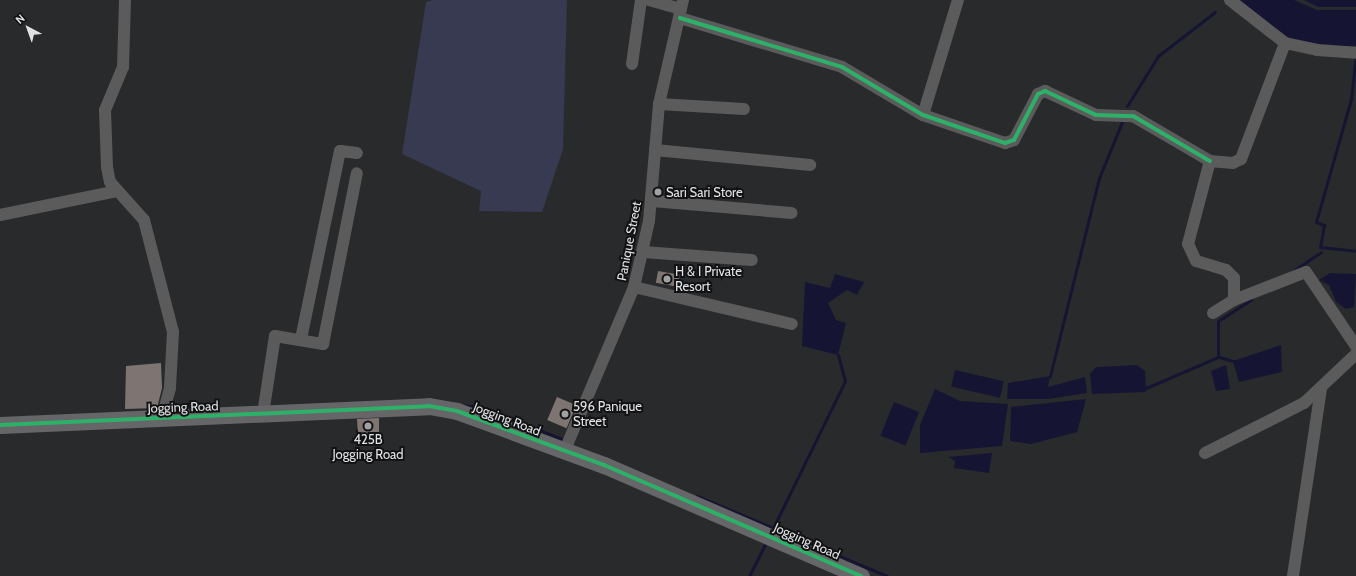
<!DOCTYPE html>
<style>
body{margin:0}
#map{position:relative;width:1356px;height:576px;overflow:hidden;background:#292a2c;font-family:Cabin,sans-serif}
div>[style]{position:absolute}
.green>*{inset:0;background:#373a51}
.water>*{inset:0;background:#151533;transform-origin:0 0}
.stream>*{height:3px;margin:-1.5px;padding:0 1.5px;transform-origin:1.5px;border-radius:1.5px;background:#151533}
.building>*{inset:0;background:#7e7572;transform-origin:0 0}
.street>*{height:12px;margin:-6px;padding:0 6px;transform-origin:6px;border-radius:6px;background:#5b5b5c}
.secondary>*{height:17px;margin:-8.5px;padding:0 8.5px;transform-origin:8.5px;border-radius:8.5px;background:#666668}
.cycleway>*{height:4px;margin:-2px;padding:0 2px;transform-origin:2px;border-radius:2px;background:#2db169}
.dots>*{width:11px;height:11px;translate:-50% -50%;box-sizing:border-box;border:2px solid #121214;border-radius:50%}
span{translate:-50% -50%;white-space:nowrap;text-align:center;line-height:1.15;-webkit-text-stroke:4px #121214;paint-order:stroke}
.poi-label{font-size:13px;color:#e0e1e3}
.left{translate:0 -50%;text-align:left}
.street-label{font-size:13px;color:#e0e1e3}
.north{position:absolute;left:8px;top:8px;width:40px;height:40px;-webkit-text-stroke:3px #121214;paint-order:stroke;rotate:319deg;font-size:11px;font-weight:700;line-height:16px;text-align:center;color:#e0e1e3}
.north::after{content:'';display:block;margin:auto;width:14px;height:18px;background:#e0e1e3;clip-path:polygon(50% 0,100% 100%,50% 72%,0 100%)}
</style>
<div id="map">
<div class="green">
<div style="clip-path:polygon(433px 0,567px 0,563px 149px,542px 212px,479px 211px,481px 191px,402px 154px,426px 2px)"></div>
</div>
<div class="water">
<div style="clip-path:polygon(1231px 0,1294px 0,1317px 10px,1356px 10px,1356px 46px,1314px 46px,1276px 33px)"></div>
<div style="clip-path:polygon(1304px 0,1356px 0,1356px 7px,1318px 7px)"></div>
<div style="clip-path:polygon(1330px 273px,1356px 274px,1354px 307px,1346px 309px,1336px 302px,1329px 285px,1319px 280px)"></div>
<div style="clip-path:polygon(835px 274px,864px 282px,857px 295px,847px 290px,828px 303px,836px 320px,846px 323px,838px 355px,802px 346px,805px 282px,830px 288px)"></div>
<div style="clip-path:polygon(1281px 345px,1282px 372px,1239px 382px,1233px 361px)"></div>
<div style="clip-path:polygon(1137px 365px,1145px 371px,1146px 392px,1092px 394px,1090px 374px,1096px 367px)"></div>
<div style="clip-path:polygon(1226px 365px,1230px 389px,1216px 391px,1211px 371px)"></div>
<div style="left:955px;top:370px;width:50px;height:17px;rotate:13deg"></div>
<div style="clip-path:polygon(1050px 376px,1048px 387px,1085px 377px,1087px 393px,1048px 399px,1007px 399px,1008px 383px)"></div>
<div style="clip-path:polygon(935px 389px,960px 401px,1008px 404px,1002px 446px,920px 453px,920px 425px)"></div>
<div style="clip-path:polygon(1086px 399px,1077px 432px,1031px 444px,1010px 441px,1011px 407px)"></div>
<div style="left:894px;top:402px;width:27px;height:36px;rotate:22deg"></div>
<div style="clip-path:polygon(992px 453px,989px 473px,954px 468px,955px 461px,949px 457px)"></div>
</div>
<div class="stream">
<div style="left:1356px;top:55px;width:44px;rotate:96.5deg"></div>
<div style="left:1351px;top:99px;width:128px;rotate:105.9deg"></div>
<div style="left:1316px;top:222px;width:9px;rotate:21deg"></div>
<div style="left:1324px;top:225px;width:22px;rotate:100deg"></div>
<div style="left:1320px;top:247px;width:36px;rotate:6deg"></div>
<div style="left:1127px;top:106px;width:59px;rotate:-58.2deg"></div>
<div style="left:1158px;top:56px;width:72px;rotate:-37.7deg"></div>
<div style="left:1290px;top:273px;width:37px;rotate:-34deg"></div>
<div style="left:1219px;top:357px;width:15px;rotate:16deg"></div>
<div style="left:1050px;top:376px;width:204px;rotate:-76.1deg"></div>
<div style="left:1099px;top:178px;width:61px;rotate:-67.7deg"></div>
<div style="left:1146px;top:388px;width:78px;rotate:-23.3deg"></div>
<div style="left:1218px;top:357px;width:36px;rotate:-90deg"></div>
<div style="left:1218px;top:321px;width:40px;rotate:-32.9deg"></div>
<div style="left:461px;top:405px;width:23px;rotate:7deg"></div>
<div style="left:484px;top:408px;width:87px;rotate:21.6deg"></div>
<div style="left:189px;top:408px;width:12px"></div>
<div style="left:697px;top:496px;width:206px;rotate:22.8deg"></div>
<div style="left:774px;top:526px;width:161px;rotate:-63.9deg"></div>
<div style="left:845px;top:381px;width:27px;rotate:-105deg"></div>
<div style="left:749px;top:576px;width:38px;rotate:-63deg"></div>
</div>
<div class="building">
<div style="left:658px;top:271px;width:22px;height:12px;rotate:10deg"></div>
<div style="clip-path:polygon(161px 363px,162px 388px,157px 408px,125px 409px,126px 366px)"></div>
<div style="left:557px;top:397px;width:21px;height:25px;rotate:23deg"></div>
<div style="clip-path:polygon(379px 418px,379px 432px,358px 435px,357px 419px)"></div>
</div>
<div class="street">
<div style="left:125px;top:0;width:67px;rotate:91.7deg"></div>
<div style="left:123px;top:67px;width:47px;rotate:112.7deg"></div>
<div style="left:105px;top:110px;width:57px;rotate:88deg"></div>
<div style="left:107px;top:167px;width:15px;rotate:79deg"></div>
<div style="left:110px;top:182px;width:51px;rotate:48.2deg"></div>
<div style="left:144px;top:220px;width:116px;rotate:75.5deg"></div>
<div style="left:173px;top:332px;width:56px;rotate:93.1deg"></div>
<div style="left:170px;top:388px;width:31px;rotate:105deg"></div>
<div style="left:649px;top:0;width:33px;rotate:16deg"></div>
<div style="left:1230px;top:0;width:70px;rotate:38deg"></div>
<div style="left:1285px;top:43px;width:33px;rotate:12deg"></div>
<div style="left:1317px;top:50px;width:39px;rotate:4deg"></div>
<div style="left:680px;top:18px;width:169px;rotate:16.8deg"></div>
<div style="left:842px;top:67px;width:94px;rotate:30.7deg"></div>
<div style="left:923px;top:115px;width:87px;rotate:18.9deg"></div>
<div style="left:1005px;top:143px;width:9px;rotate:-18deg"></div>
<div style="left:1014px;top:140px;width:52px;rotate:-62.4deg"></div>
<div style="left:1038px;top:94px;width:8px;rotate:-23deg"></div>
<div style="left:1045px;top:91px;width:56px;rotate:25.2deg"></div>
<div style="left:1096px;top:115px;width:37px;rotate:2deg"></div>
<div style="left:1133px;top:116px;width:89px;rotate:30.3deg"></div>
<div style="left:632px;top:64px;width:65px;rotate:-82deg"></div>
<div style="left:659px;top:104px;width:85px;rotate:3.4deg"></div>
<div style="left:923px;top:115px;width:120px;rotate:-73.1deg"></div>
<div style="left:655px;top:150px;width:156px;rotate:5.5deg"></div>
<div style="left:652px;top:201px;width:140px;rotate:4.9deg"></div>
<div style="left:0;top:215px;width:119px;rotate:-11.6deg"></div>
<div style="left:643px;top:252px;width:109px;rotate:4.2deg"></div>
<div style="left:634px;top:287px;width:162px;rotate:13.2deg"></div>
<div style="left:1234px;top:300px;width:22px;rotate:-90deg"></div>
<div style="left:1234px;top:278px;width:11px;rotate:-135deg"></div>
<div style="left:1226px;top:270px;width:31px;rotate:-163deg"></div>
<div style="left:1196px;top:261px;width:19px;rotate:-115deg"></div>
<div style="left:1188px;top:244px;width:86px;rotate:-75.2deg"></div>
<div style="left:1210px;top:161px;width:23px;rotate:5deg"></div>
<div style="left:1233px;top:163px;width:9px;rotate:-27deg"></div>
<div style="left:1241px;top:159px;width:124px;rotate:-69.2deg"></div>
<div style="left:1213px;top:313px;width:25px;rotate:-32deg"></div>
<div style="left:1234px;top:300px;width:77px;rotate:-21.3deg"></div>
<div style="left:1306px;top:272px;width:89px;rotate:56deg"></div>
<div style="left:301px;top:339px;width:192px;rotate:-78.3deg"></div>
<div style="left:340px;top:151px;width:17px;rotate:7deg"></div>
<div style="left:263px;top:414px;width:79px;rotate:-81.3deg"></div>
<div style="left:275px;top:336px;width:49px;rotate:9.5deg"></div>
<div style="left:323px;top:344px;width:174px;rotate:-78.8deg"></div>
<div style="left:564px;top:452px;width:179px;rotate:-67deg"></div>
<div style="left:634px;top:287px;width:68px;rotate:-77.2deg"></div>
<div style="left:649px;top:221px;width:117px;rotate:-85.1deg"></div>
<div style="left:659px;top:104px;width:107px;rotate:-77deg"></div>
<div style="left:1205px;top:453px;width:111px;rotate:-26.8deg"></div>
<div style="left:1304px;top:403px;width:71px;rotate:-43.3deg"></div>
<div style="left:1293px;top:576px;width:190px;rotate:-81.5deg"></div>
</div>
<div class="secondary">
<div style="left:0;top:425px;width:429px;rotate:-2.5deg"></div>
<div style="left:429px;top:406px;width:28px;rotate:10deg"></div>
<div style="left:457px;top:411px;width:157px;rotate:20.2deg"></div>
<div style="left:604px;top:465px;width:280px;rotate:23.4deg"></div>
</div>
<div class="cycleway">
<div style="left:680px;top:18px;width:169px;rotate:16.8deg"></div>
<div style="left:842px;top:67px;width:94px;rotate:30.7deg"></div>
<div style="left:923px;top:115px;width:87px;rotate:18.9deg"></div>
<div style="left:1005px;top:143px;width:9px;rotate:-18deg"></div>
<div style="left:1014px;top:140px;width:52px;rotate:-62.4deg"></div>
<div style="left:1038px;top:94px;width:8px;rotate:-23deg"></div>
<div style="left:1045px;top:91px;width:56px;rotate:25.2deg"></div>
<div style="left:1096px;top:115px;width:37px;rotate:2deg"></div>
<div style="left:1133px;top:116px;width:89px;rotate:30.3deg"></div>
<div style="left:0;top:425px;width:429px;rotate:-2.5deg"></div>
<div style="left:429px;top:406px;width:28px;rotate:10deg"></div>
<div style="left:457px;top:411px;width:157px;rotate:20.2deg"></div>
<div style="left:604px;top:465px;width:280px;rotate:23.4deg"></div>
</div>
<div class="dots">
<div style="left:658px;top:192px;background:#a0a1a3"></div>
<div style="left:667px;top:279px;background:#a0a1a3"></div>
<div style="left:565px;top:414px;background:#a0a1a3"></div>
<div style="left:368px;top:426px;background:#a0a1a3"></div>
</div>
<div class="poi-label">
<span class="left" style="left:666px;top:192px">Sari Sari Store</span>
<span class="left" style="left:675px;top:279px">H &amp; I Private<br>Resort</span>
<span class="left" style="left:573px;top:414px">596 Panique<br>Street</span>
<span style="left:368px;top:447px">425B<br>Jogging Road</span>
</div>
<div class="street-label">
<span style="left:629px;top:241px;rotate:-79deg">Panique Street</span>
<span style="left:183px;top:407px;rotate:-2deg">Jogging Road</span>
<span style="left:507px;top:419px;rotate:21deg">Jogging Road</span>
<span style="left:807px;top:541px;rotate:24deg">Jogging Road</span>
</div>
<div class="north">N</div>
</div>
